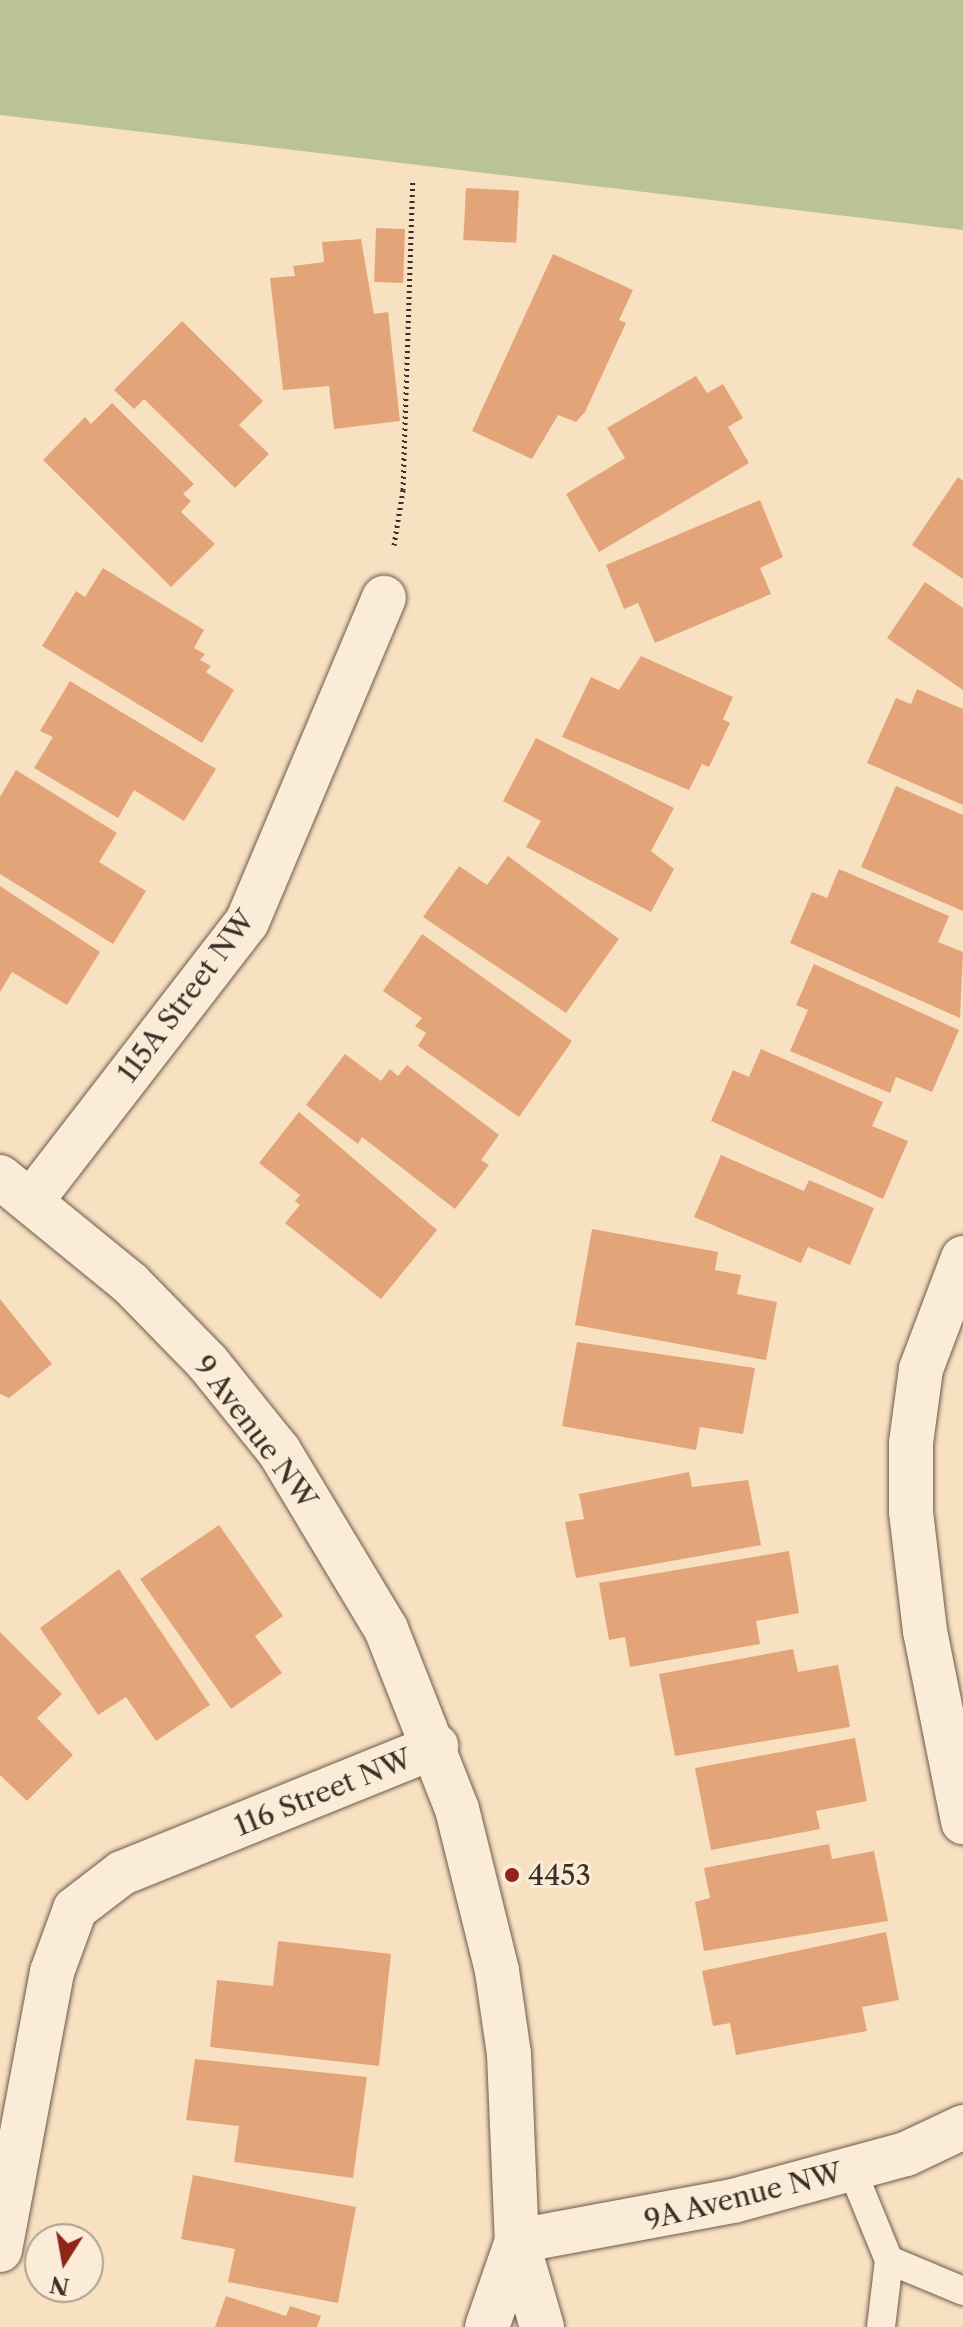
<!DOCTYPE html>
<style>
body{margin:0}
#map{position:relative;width:963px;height:2327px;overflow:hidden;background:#f8e1c1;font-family:"Libre Caslon Text",serif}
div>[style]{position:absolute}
.green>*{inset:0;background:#bac394}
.building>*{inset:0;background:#e4a479;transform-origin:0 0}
.path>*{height:5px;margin-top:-2.5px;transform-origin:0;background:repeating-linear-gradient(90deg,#3e2e28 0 2px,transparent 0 6px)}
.roads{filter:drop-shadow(0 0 2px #6c5b4e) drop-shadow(0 0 2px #6c5b4e)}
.service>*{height:28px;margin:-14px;padding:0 14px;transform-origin:14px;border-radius:14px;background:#faecd7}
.minor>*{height:44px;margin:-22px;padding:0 22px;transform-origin:22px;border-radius:22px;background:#faecd7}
.tertiary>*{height:44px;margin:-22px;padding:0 22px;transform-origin:22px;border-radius:22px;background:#faecd7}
.dots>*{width:22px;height:22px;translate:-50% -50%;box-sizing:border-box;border:4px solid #faecd7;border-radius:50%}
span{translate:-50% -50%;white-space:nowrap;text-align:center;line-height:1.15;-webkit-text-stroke:6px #faecd7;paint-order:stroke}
.street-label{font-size:28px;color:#3e2e28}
.poi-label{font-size:28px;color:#3e2e28}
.left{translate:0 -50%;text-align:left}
.north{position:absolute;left:24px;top:2223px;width:80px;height:80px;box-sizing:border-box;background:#faecd7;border:2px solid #afa091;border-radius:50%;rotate:191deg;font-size:22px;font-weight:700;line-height:32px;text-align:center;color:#3e2e28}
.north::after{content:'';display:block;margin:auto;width:28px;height:36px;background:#8f2418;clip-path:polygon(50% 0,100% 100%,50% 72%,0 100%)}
</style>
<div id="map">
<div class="green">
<div style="clip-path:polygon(0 0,963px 0,963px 230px,0 115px)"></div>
</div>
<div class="building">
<div style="left:466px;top:188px;width:53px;height:52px;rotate:3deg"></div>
<div style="left:376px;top:228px;width:29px;height:54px;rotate:2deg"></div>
<div style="clip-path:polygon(361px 239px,374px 314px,388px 312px,400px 421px,334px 429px,329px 386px,283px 390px,270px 278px,295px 276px,293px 266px,324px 262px,322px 242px)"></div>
<div style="clip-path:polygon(553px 254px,633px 290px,619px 320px,626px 323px,585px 412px,576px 422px,558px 415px,532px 459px,472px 431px)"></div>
<div style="clip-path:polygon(182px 321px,263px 401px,239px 425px,269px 454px,235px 488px,144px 399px,134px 409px,114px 390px)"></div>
<div style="clip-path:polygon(696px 376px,707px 393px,723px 384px,743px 418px,728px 427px,749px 463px,599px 552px,566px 494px,625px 458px,607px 428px)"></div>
<div style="clip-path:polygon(112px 403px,194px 484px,183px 494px,191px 501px,181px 512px,215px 544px,171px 587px,43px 460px,85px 417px,91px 424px)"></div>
<div style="clip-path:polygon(958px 477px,963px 481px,963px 579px,912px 545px)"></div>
<div style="clip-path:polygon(760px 500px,783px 557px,760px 568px,771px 594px,655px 643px,638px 603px,624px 609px,606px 565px)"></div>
<div style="clip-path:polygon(103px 568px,204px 630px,194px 648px,205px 654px,200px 660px,211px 666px,206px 672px,234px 690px,202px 743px,42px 646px,76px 591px,85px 597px)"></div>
<div style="clip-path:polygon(925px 582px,963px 608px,963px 690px,887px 638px)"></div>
<div style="clip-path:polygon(641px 656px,733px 697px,723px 719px,730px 723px,709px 767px,702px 764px,689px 790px,562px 737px,591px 677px,619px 690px)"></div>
<div style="clip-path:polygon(70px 681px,216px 769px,184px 821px,134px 790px,118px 818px,34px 768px,53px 737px,40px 731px)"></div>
<div style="clip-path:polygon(917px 689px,963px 709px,963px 805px,867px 763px,896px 698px,911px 704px)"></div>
<div style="clip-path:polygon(536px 738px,674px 808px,651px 851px,674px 869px,651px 912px,526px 847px,541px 821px,503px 801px)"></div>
<div style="clip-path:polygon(16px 770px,117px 833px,99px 862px,146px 891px,113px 944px,0 874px,0 797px)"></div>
<div style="clip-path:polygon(896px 786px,963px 815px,963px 911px,861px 867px)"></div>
<div style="clip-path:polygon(508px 856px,619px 939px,566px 1013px,423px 917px,459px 866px,487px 885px)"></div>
<div style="clip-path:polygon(839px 869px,949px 916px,938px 942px,963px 952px,960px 1018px,790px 943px,812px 892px,827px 898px)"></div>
<div style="clip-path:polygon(0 886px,100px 952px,67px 1005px,12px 972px,0 992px)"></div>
<div style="clip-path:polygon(422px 934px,572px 1041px,519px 1117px,418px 1046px,426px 1033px,415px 1026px,422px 1018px,383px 991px)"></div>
<div style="clip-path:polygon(814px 964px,959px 1030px,932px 1092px,896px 1077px,890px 1093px,790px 1051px,808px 1010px,796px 1005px)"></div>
<div style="clip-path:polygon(761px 1049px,883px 1102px,872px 1126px,908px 1141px,883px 1199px,711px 1121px,733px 1070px,749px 1077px)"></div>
<div style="clip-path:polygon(345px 1054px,381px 1081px,390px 1069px,398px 1076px,407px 1065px,499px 1135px,481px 1160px,489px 1165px,455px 1209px,362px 1137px,358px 1144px,306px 1105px)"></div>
<div style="clip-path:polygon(299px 1112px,437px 1230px,381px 1299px,285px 1223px,300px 1205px,295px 1201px,300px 1195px,259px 1163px)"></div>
<div style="clip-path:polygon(721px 1155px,804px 1191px,809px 1180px,874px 1208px,850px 1265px,808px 1247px,801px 1263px,694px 1217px)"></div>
<div style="clip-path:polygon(592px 1229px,718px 1252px,715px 1270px,741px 1275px,737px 1294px,777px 1302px,766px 1360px,575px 1325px)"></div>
<div style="clip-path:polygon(0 1299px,52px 1364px,9px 1398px,0 1394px)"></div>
<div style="clip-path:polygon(577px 1342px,755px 1368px,743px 1434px,700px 1427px,696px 1450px,562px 1426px)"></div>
<div style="clip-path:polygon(689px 1472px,692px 1487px,748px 1480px,761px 1545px,576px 1578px,565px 1522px,584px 1519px,579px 1494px)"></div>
<div style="clip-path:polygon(219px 1525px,283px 1616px,255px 1636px,282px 1673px,231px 1709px,140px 1579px)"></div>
<div style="clip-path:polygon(789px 1551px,799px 1613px,756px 1621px,760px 1644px,630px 1667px,625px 1637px,609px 1640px,599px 1583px)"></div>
<div style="clip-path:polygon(119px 1569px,210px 1705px,156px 1741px,126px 1697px,98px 1715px,40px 1628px)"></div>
<div style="clip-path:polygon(0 1632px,62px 1694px,37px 1718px,73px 1755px,27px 1801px,0 1775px)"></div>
<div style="clip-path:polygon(793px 1649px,798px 1672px,838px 1665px,850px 1727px,675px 1756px,659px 1674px)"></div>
<div style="clip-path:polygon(855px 1738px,867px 1801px,816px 1811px,820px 1829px,711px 1850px,695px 1768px)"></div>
<div style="clip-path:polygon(829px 1844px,832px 1859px,874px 1851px,888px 1921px,704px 1951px,695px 1902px,710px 1898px,704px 1868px)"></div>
<div style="clip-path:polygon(886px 1932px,899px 2000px,862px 2007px,867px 2031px,736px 2055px,730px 2023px,713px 2026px,702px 1971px)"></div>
<div style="clip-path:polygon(278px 1941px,391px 1954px,379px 2066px,210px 2047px,217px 1980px,273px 1986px)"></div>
<div style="clip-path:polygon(195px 2059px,367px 2077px,353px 2178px,234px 2162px,239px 2126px,186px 2120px)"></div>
<div style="clip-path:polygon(193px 2175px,356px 2207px,338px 2303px,228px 2282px,235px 2249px,181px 2239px)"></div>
<div style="clip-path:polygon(226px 2296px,286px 2316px,290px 2306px,321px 2316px,317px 2327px,215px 2327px)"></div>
</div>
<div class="path">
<div style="left:394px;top:545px;width:56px;rotate:-80.7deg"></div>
<div style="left:403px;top:490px;width:311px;rotate:-88.2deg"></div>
</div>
<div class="roads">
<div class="service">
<div style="left:852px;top:2170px;width:97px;rotate:67.7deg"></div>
<div style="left:889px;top:2260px;width:67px;rotate:96.8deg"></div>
<div style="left:889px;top:2260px;width:80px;rotate:22.7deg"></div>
</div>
<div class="minor">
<div style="left:32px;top:1200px;width:351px;rotate:-52.3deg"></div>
<div style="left:247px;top:922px;width:352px;rotate:-67.1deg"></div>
<div style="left:963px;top:1258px;width:119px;rotate:110.7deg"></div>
<div style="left:921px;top:1369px;width:75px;rotate:97.7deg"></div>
<div style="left:911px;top:1443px;width:69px;rotate:90deg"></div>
<div style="left:911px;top:1512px;width:120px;rotate:83.3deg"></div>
<div style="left:925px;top:1631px;width:195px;rotate:78.7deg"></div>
<div style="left:517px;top:2241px;width:220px;rotate:-10.5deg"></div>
<div style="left:733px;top:2201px;width:179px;rotate:-15.2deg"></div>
<div style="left:906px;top:2154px;width:63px;rotate:-25.3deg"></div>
<div style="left:0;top:2250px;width:283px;rotate:-79.4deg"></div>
<div style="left:52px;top:1972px;width:67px;rotate:-69.9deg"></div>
<div style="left:75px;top:1909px;width:59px;rotate:-37.5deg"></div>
<div style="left:122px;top:1873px;width:339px;rotate:-22deg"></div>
</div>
<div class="tertiary">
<div style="left:0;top:1177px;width:168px;rotate:39.2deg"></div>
<div style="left:130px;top:1283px;width:112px;rotate:45.7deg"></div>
<div style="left:208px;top:1363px;width:113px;rotate:51.1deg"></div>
<div style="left:279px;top:1451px;width:208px;rotate:59deg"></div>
<div style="left:386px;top:1629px;width:193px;rotate:68.5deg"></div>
<div style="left:457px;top:1809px;width:167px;rotate:76.1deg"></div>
<div style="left:497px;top:1971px;width:84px;rotate:81.8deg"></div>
<div style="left:509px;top:2054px;width:187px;rotate:87.6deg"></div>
<div style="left:517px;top:2241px;width:90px;rotate:73.8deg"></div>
<div style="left:487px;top:2327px;width:91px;rotate:-70.8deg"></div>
</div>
</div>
<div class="dots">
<div style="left:512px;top:1875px;background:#8f2418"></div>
</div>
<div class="street-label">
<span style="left:186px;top:996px;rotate:-53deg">115A Street NW</span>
<span style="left:256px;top:1432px;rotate:53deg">9 Avenue NW</span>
<span style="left:323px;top:1792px;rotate:-22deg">116 Street NW</span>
<span style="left:743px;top:2196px;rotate:-14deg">9A Avenue NW</span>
</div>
<div class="poi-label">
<span class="left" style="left:528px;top:1875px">4453</span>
</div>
<div class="north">N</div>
</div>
